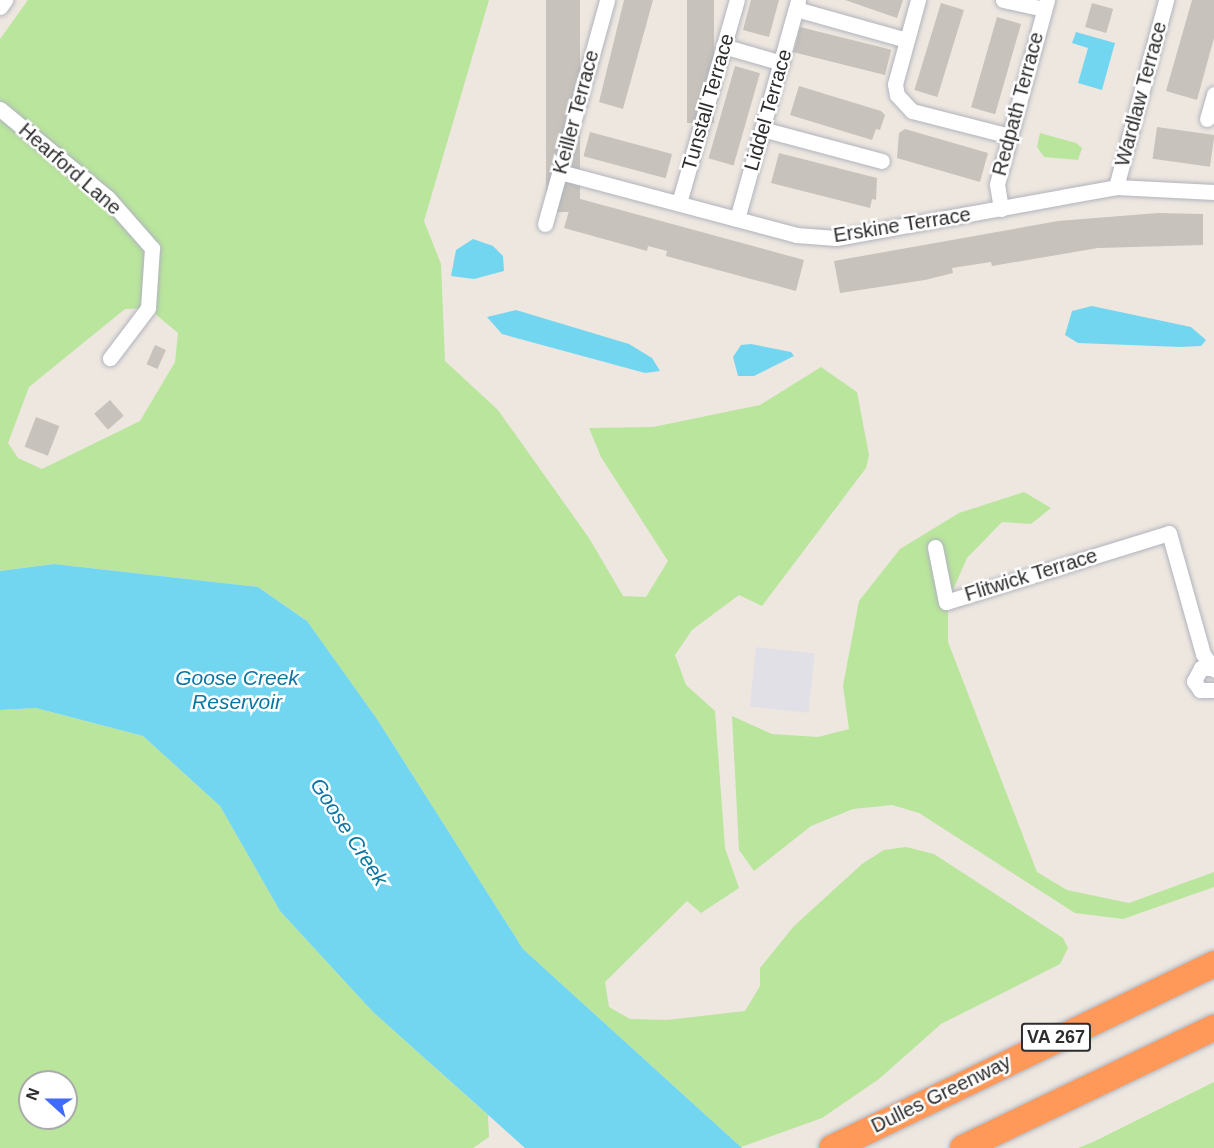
<!DOCTYPE html>
<style>
body{margin:0}
#map{position:relative;width:1214px;height:1148px;overflow:hidden;background:#eee7e0;font-family:Helvetica,sans-serif}
div>[style]{position:absolute}
.industrial>*{inset:0;background:#e2e0e7;transform-origin:0 0}
.green>*{inset:0;background:#b9e59c}
.water>*{inset:0;background:#73d6f0}
.building>*{inset:0;background:#c7c2bb;transform-origin:0 0}
.roads{filter:drop-shadow(0 0 2px #b0b3bd) drop-shadow(0 0 2px #b0b3bd)}
.street>*{height:15px;margin:-7.5px;padding:0 7.5px;transform-origin:7.5px;border-radius:7.5px;background:#fff}
.highway>*{height:26px;margin:-13px;padding:0 13px;transform-origin:13px;border-radius:13px;background:#ff995a}
span{translate:-50% -50%;white-space:nowrap;text-align:center;line-height:1.15;-webkit-text-stroke:5px #fff;paint-order:stroke}
.shield-label span{padding:2px 4px;background:#fff;border:2px solid;border-radius:4px;-webkit-text-stroke-width:0}
.shield-label{font-size:18px;color:#2d2d2d;font-weight:700}
.street-label{font-size:20px;color:#2d2d2d}
.water-label{font-size:21px;color:#0c76a2;font-style:italic}
.north{position:absolute;left:18px;top:1070px;width:60px;height:60px;box-sizing:border-box;background:#fff;border:2px solid #ababab;border-radius:50%;rotate:291deg;font-size:16px;font-weight:700;line-height:24px;text-align:center;color:#2d2d2d}
.north::after{content:'';display:block;margin:auto;width:21px;height:27px;background:#3f6cfc;clip-path:polygon(50% 0,100% 100%,50% 72%,0 100%)}
</style>
<div id="map">
<div class="industrial">
<div style="left:756px;top:647px;width:59px;height:60px;rotate:6deg"></div>
</div>
<div class="green">
<div style="clip-path:polygon(evenodd,28px 0,489px 0,424px 221px,441px 264px,445px 361px,498px 410px,589px 538px,623px 596px,646px 597px,668px 561px,601px 457px,589px 428px,653px 427px,760px 405px,821px 367px,857px 392px,869px 455px,866px 468px,762px 606px,739px 595px,692px 630px,675px 655px,686px 685px,715px 711px,725px 848px,739px 888px,701px 913px,687px 901px,605px 982px,609px 1007px,630px 1019px,667px 1020px,745px 1011px,760px 986px,760px 968px,794px 926px,862px 864px,884px 850px,906px 847px,934px 854px,1063px 938px,1068px 948px,1060px 964px,941px 1024px,879px 1079px,822px 1118px,741px 1147px,523px 949px,377px 719px,306px 620px,258px 587px,54px 564px,0 571px,0 39px,28px 0,148px 308px,178px 333px,175px 362px,140px 421px,42px 469px,18px 458px,8px 443px,29px 387px,125px 309px,148px 308px)"></div>
<div style="clip-path:polygon(1040px 133px,1076px 143px,1082px 148px,1078px 160px,1044px 157px,1037px 147px)"></div>
<div style="clip-path:polygon(1024px 492px,1051px 508px,1031px 524px,1002px 522px,967px 558px,948px 601px,948px 642px,1037px 872px,1067px 890px,1129px 903px,1214px 872px,1214px 887px,1123px 919px,1075px 913px,919px 813px,892px 805px,853px 809px,811px 826px,754px 871px,739px 850px,732px 716px,772px 734px,818px 737px,849px 729px,843px 686px,859px 601px,900px 549px,959px 513px)"></div>
<div style="clip-path:polygon(evenodd,36px 708px,143px 736px,220px 806px,280px 911px,373px 1012px,488px 1115px,489px 1137px,473px 1148px,0 1148px,0 710px,36px 708px,30px 1082px,66px 1082px,66px 1118px,30px 1118px,30px 1082px)"></div>
<div style="clip-path:polygon(1214px 1082px,1214px 1148px,1078px 1148px,1093px 1142px)"></div>
</div>
<div class="water">
<div style="clip-path:polygon(1076px 32px,1115px 43px,1102px 90px,1078px 83px,1088px 48px,1072px 43px)"></div>
<div style="clip-path:polygon(473px 239px,493px 246px,503px 256px,504px 271px,474px 279px,451px 276px,456px 250px)"></div>
<div style="clip-path:polygon(1092px 306px,1191px 327px,1206px 340px,1201px 346px,1180px 347px,1078px 343px,1065px 335px,1072px 311px)"></div>
<div style="clip-path:polygon(516px 310px,629px 344px,652px 358px,660px 371px,645px 373px,502px 334px,487px 317px)"></div>
<div style="clip-path:polygon(751px 344px,791px 352px,794px 356px,754px 376px,738px 376px,733px 357px,741px 345px)"></div>
<div style="clip-path:polygon(54px 564px,258px 587px,307px 621px,377px 719px,523px 949px,742px 1148px,525px 1148px,373px 1012px,280px 911px,220px 806px,143px 736px,36px 708px,0 710px,0 571px)"></div>
</div>
<div class="building">
<div style="left:546px;top:0;width:34px;height:212px"></div>
<div style="clip-path:polygon(624px 0,653px 0,623px 109px,599px 102px)"></div>
<div style="left:687px;top:0;width:27px;height:123px"></div>
<div style="clip-path:polygon(751px 0,779px 0,769px 37px,743px 30px)"></div>
<div style="clip-path:polygon(845px 0,903px 0,897px 18px)"></div>
<div style="clip-path:polygon(1192px 0,1214px 0,1214px 38px,1197px 100px,1166px 91px)"></div>
<div style="left:941px;top:3px;width:24px;height:91px;rotate:17deg"></div>
<div style="left:1092px;top:3px;width:22px;height:25px;rotate:16deg"></div>
<div style="left:997px;top:17px;width:25px;height:94px;rotate:16deg"></div>
<div style="left:800px;top:27px;width:94px;height:26px;rotate:14deg"></div>
<div style="left:735px;top:66px;width:26px;height:96px;rotate:16deg"></div>
<div style="clip-path:polygon(799px 86px,881px 111px,885px 115px,880px 130px,876px 129px,872px 140px,790px 115px)"></div>
<div style="left:1157px;top:127px;width:58px;height:32px;rotate:8deg"></div>
<div style="clip-path:polygon(905px 129px,988px 153px,980px 182px,897px 158px,899px 133px)"></div>
<div style="left:590px;top:132px;width:85px;height:25px;rotate:15deg"></div>
<div style="clip-path:polygon(779px 153px,877px 178px,876px 200px,872px 199px,870px 208px,771px 183px)"></div>
<div style="clip-path:polygon(573px 197px,804px 260px,796px 291px,666px 256px,667px 251px,648px 246px,647px 251px,564px 228px)"></div>
<div style="clip-path:polygon(1158px 213px,1203px 214px,1203px 245px,1098px 248px,992px 266px,991px 262px,952px 268px,953px 273px,925px 280px,840px 293px,834px 261px,1058px 221px)"></div>
<div style="left:155px;top:345px;width:12px;height:21px;rotate:24deg"></div>
<div style="left:110px;top:400px;width:21px;height:21px;rotate:49deg"></div>
<div style="left:36px;top:417px;width:25px;height:32px;rotate:21deg"></div>
</div>
<div class="roads">
<div class="street">
<div style="left:918px;top:0;width:87px;rotate:105.3deg"></div>
<div style="left:895px;top:84px;width:11px;rotate:80deg"></div>
<div style="left:897px;top:95px;width:22px;rotate:47deg"></div>
<div style="left:912px;top:111px;width:101px;rotate:14.3deg"></div>
<div style="left:1003px;top:0;width:42px;rotate:12.4deg"></div>
<div style="left:0;top:7px;width:9px;rotate:-54deg"></div>
<div style="left:796px;top:9px;width:115px;rotate:15.6deg"></div>
<div style="left:723px;top:46px;width:61px;rotate:16.1deg"></div>
<div style="left:0;top:109px;width:140px;rotate:39.5deg"></div>
<div style="left:108px;top:198px;width:67px;rotate:48.7deg"></div>
<div style="left:152px;top:248px;width:60px;rotate:93.8deg"></div>
<div style="left:148px;top:308px;width:63px;rotate:127.2deg"></div>
<div style="left:1207px;top:119px;width:26px;rotate:-74deg"></div>
<div style="left:762px;top:129px;width:124px;rotate:14.9deg"></div>
<div style="left:560px;top:172px;width:244px;rotate:14.9deg"></div>
<div style="left:796px;top:235px;width:40px;rotate:4.3deg"></div>
<div style="left:836px;top:238px;width:285px;rotate:-10.3deg"></div>
<div style="left:1116px;top:187px;width:98px;rotate:2.9deg"></div>
<div style="left:1116px;top:187px;width:194px;rotate:-75deg"></div>
<div style="left:679px;top:203px;width:211px;rotate:-74.1deg"></div>
<div style="left:1001px;top:209px;width:25px;rotate:-99deg"></div>
<div style="left:997px;top:184px;width:191px;rotate:-74.8deg"></div>
<div style="left:737px;top:219px;width:227px;rotate:-74.4deg"></div>
<div style="left:545px;top:224px;width:232px;rotate:-74.5deg"></div>
<div style="left:935px;top:547px;width:56px;rotate:78.7deg"></div>
<div style="left:946px;top:602px;width:233px;rotate:-17.2deg"></div>
<div style="left:1169px;top:533px;width:126px;rotate:74.3deg"></div>
<div style="left:1203px;top:654px;width:19px;rotate:55deg"></div>
<div style="left:1212px;top:668px;width:11px;rotate:180deg"></div>
<div style="left:1201px;top:668px;width:15px;rotate:118deg"></div>
<div style="left:1194px;top:681px;width:11px;rotate:56deg"></div>
<div style="left:1200px;top:690px;width:14px"></div>
</div>
<div class="highway">
<div style="left:832px;top:1148px;width:424px;rotate:-25.7deg"></div>
<div style="left:963px;top:1148px;width:278px;rotate:-25.6deg"></div>
</div>
</div>
<div class="shield-label">
<span style="left:1056px;top:1037px">VA 267</span>
</div>
<div class="street-label">
<span style="left:1141px;top:94px;rotate:-75deg">Wardlaw Terrace</span>
<span style="left:708px;top:102px;rotate:-74deg">Tunstall Terrace</span>
<span style="left:1018px;top:104px;rotate:-75deg">Redpath Terrace</span>
<span style="left:768px;top:110px;rotate:-74deg">Liddel Terrace</span>
<span style="left:576px;top:112px;rotate:-75deg">Keiller Terrace</span>
<span style="left:70px;top:169px;rotate:41deg">Hearford Lane</span>
<span style="left:902px;top:225px;rotate:-9deg">Erskine Terrace</span>
<span style="left:1031px;top:575px;rotate:-17deg">Flitwick Terrace</span>
<span style="left:941px;top:1094px;rotate:-26deg">Dulles Greenway</span>
</div>
<div class="water-label">
<span style="left:237px;top:690px">Goose Creek<br>Reservoir</span>
<span style="left:349px;top:832px;rotate:57deg">Goose Creek</span>
</div>
<div class="north">N</div>
</div>
